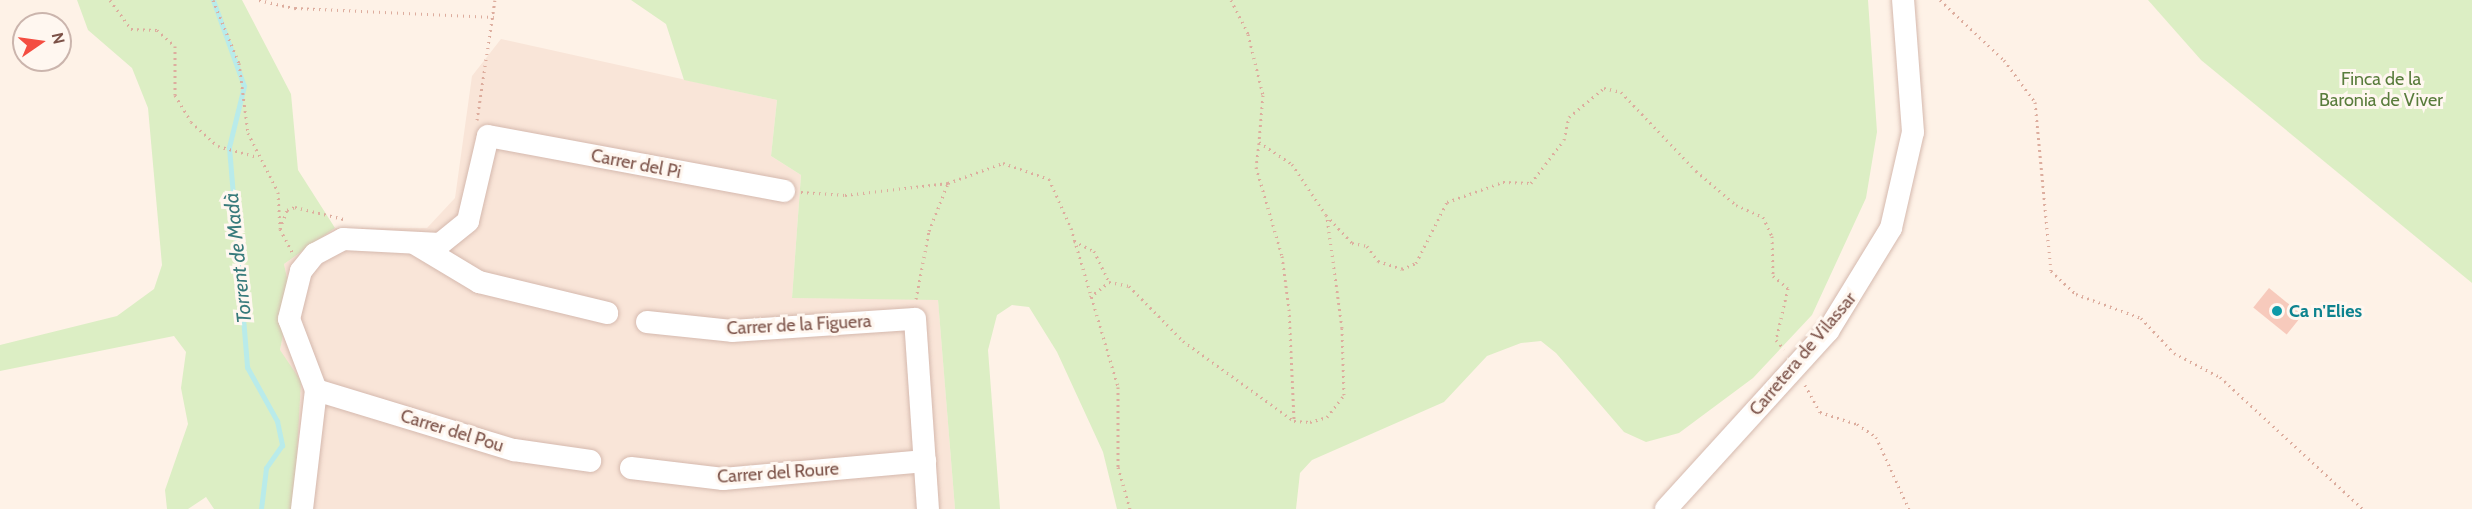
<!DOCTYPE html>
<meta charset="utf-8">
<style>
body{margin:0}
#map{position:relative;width:2472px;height:509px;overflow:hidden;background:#fef2e7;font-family:Cabin,sans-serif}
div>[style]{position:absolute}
.residential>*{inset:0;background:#f9e5d8}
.green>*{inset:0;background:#dceec4}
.stream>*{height:5px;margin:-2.5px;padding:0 2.5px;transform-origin:2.5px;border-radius:2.5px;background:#b9ebea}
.building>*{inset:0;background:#f7cabc;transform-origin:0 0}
.path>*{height:3px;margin-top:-1.5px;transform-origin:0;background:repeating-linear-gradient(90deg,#ddad9e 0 1.5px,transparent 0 6px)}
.roads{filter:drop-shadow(0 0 2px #d5b9ae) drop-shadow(0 0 2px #d5b9ae)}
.minor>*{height:22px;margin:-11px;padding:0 11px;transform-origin:11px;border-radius:11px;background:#fff}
.dots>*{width:16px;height:16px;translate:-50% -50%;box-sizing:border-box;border:3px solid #fff7f0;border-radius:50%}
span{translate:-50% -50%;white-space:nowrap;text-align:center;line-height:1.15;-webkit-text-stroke:6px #fff7f0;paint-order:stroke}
.park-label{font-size:18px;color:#597c3c}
.street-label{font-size:18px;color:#7c5248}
.culture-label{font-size:18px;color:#0d838f;font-weight:700}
.left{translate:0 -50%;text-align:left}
.water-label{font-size:20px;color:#377a7b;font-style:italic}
.north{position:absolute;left:12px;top:12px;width:60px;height:60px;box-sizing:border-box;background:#fff7f0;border:2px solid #cbb5ad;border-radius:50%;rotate:77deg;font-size:16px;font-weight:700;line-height:24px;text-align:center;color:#7c5248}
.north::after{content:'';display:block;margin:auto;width:21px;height:27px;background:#f44d41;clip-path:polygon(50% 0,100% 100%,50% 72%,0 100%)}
</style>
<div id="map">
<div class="residential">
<div style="clip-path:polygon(501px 39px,777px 100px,771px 156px,801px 175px,792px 298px,938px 299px,955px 509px,294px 509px,280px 350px,291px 296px,284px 264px,335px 228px,427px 228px,455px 198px,472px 76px)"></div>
</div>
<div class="green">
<div style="clip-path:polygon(77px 0,242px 0,291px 94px,298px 170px,335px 228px,284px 264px,291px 296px,280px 350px,301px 381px,294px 509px,214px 509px,206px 497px,188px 509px,167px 509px,165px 490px,188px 424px,181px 388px,186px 352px,174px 336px,0 371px,0 345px,117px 316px,154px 289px,162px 265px,148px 108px,132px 68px,88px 30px)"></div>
<div style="clip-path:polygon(631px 0,1868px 0,1877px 132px,1866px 198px,1812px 315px,1753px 378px,1679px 433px,1646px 442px,1624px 432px,1556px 353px,1541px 341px,1521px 343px,1487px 356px,1444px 402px,1312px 460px,1300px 473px,1296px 509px,1117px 509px,1103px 452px,1057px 352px,1029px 307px,1012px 305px,997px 315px,988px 350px,1000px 509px,955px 509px,938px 300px,792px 298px,801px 175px,771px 156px,777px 100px,684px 80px,666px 24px)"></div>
<div style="clip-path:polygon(2148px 0,2472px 0,2472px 283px,2201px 60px)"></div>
</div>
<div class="stream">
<div style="left:213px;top:0;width:91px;rotate:70.2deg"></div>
<div style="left:244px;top:86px;width:63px;rotate:103.8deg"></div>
<div style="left:229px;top:147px;width:221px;rotate:85.3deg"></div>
<div style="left:247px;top:367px;width:62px;rotate:60.9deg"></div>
<div style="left:277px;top:421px;width:25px;rotate:78deg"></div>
<div style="left:282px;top:445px;width:28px;rotate:125deg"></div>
<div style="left:266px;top:468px;width:41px;rotate:97deg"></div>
</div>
<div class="building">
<div style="left:2269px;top:288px;width:43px;height:25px;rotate:39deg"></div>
</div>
<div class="path">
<div style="left:110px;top:0;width:36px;rotate:54deg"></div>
<div style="left:131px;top:29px;width:26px;rotate:2deg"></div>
<div style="left:157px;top:30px;width:24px;rotate:42deg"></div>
<div style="left:175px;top:46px;width:49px;rotate:90deg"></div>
<div style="left:175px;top:95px;width:31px;rotate:59deg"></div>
<div style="left:191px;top:122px;width:36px;rotate:42deg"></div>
<div style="left:218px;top:146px;width:41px;rotate:15.4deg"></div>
<div style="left:213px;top:0;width:68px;rotate:67.6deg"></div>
<div style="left:239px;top:63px;width:71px;rotate:82.7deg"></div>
<div style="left:248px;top:133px;width:66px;rotate:63deg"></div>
<div style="left:278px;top:192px;width:37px;rotate:87deg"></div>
<div style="left:280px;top:229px;width:26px;rotate:62deg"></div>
<div style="left:259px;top:0;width:37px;rotate:13deg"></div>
<div style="left:295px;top:8px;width:199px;rotate:2.6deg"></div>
<div style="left:1231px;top:0;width:38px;rotate:63deg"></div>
<div style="left:1248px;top:34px;width:63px;rotate:76.2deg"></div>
<div style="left:1263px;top:95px;width:47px;rotate:94.9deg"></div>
<div style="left:1259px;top:142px;width:40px;rotate:34deg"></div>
<div style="left:1292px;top:164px;width:61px;rotate:56.3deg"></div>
<div style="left:1326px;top:215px;width:38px;rotate:47deg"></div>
<div style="left:1352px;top:243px;width:15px;rotate:11deg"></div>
<div style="left:1367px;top:246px;width:19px;rotate:54deg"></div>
<div style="left:1378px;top:261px;width:25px;rotate:18deg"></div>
<div style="left:1402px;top:269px;width:15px;rotate:-23deg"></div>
<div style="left:1416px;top:263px;width:68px;rotate:-63.1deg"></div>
<div style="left:1447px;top:202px;width:59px;rotate:-19.7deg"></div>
<div style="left:1503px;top:182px;width:28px;rotate:2deg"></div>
<div style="left:1531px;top:183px;width:54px;rotate:-52.5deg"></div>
<div style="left:1564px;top:140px;width:24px;rotate:-78deg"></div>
<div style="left:1569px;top:117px;width:45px;rotate:-39.6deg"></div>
<div style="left:1604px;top:88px;width:17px;rotate:13deg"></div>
<div style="left:1621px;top:92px;width:109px;rotate:46.5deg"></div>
<div style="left:1696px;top:171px;width:52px;rotate:40.4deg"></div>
<div style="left:1736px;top:205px;width:30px;rotate:24deg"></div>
<div style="left:1763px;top:217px;width:21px;rotate:65deg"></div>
<div style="left:1772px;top:236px;width:40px;rotate:88.6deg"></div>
<div style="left:1773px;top:276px;width:19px;rotate:39deg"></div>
<div style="left:1788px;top:288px;width:53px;rotate:103deg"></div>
<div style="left:1776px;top:340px;width:12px;rotate:48deg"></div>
<div style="left:1940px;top:0;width:88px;rotate:43.2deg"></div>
<div style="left:2004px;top:60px;width:52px;rotate:53.6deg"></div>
<div style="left:2035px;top:102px;width:170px;rotate:84.6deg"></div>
<div style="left:2051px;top:271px;width:34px;rotate:43deg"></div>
<div style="left:2076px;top:294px;width:69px;rotate:20.3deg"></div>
<div style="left:2141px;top:318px;width:48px;rotate:46.7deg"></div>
<div style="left:2174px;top:353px;width:52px;rotate:27.6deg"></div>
<div style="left:2220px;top:377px;width:195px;rotate:42.7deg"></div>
<div style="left:477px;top:120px;width:121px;rotate:-81.5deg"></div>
<div style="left:1259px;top:143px;width:24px;rotate:97deg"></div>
<div style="left:1256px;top:167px;width:93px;rotate:73.7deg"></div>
<div style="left:1282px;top:256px;width:53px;rotate:82.5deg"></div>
<div style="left:1289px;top:309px;width:111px;rotate:87.4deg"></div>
<div style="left:801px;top:192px;width:44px;rotate:3.9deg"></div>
<div style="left:845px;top:195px;width:104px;rotate:-6.6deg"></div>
<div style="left:280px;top:229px;width:20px;rotate:-70deg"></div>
<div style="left:287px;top:210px;width:9px;rotate:-21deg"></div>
<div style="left:295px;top:207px;width:50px;rotate:13.8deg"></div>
<div style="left:1074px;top:241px;width:22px;rotate:27deg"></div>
<div style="left:1094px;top:251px;width:34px;rotate:64deg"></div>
<div style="left:1109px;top:282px;width:20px;rotate:11deg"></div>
<div style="left:1129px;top:286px;width:77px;rotate:45.5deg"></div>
<div style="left:1183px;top:341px;width:137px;rotate:35.8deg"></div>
<div style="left:1294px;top:421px;width:16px;rotate:4deg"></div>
<div style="left:1310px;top:422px;width:18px;rotate:-16deg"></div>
<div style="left:1327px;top:417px;width:28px;rotate:-52deg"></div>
<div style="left:1344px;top:395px;width:67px;rotate:-91.7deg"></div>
<div style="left:1342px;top:328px;width:112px;rotate:-97.7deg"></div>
<div style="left:1090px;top:297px;width:24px;rotate:-38deg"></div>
<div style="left:916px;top:299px;width:69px;rotate:-79.2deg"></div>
<div style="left:929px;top:231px;width:52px;rotate:-68.4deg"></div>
<div style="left:948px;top:183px;width:59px;rotate:-20deg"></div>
<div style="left:1003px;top:163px;width:49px;rotate:19.2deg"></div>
<div style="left:1049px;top:179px;width:54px;rotate:65.8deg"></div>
<div style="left:1071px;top:228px;width:166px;rotate:73.5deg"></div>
<div style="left:1118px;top:387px;width:80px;rotate:90deg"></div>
<div style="left:1118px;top:467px;width:44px;rotate:74.1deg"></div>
<div style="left:1805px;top:385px;width:31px;rotate:61deg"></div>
<div style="left:1820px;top:412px;width:39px;rotate:18deg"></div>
<div style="left:1857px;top:424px;width:23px;rotate:34deg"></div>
<div style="left:1876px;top:437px;width:79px;rotate:65.4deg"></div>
</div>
<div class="roads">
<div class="minor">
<div style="left:414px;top:243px;width:76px;rotate:31deg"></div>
<div style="left:479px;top:282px;width:132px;rotate:13.6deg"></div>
<div style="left:647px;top:322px;width:85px;rotate:6deg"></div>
<div style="left:732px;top:331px;width:183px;rotate:-3.8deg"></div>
<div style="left:915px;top:319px;width:190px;rotate:86.1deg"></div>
<div style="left:316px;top:390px;width:207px;rotate:16.9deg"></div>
<div style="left:514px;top:450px;width:77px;rotate:8.2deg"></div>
<div style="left:631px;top:468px;width:93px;rotate:6.8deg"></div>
<div style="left:723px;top:479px;width:203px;rotate:-5.1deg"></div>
<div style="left:302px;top:509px;width:120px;rotate:-83.3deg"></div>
<div style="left:316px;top:390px;width:76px;rotate:-110.8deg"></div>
<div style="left:289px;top:319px;width:49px;rotate:-76deg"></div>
<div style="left:301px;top:271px;width:22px;rotate:-51deg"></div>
<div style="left:315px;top:254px;width:32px;rotate:-28deg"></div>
<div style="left:343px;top:239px;width:97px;rotate:3deg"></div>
<div style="left:440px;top:244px;width:36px;rotate:-39deg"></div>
<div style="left:468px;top:221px;width:87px;rotate:-76.8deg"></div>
<div style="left:488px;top:136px;width:301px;rotate:10.5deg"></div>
<div style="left:1666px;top:509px;width:241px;rotate:-47.7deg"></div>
<div style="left:1828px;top:331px;width:121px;rotate:-58.5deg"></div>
<div style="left:1891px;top:228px;width:98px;rotate:-77.1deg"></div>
<div style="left:1913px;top:132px;width:132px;rotate:-94.3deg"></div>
</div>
</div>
<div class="dots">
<div style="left:2277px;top:311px;background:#0f9aa8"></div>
</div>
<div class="park-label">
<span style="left:2381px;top:90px">Finca de la<br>Baronia de Viver</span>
</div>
<div class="street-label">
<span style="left:636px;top:164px;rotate:11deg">Carrer del Pi</span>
<span style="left:799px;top:325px;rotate:-3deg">Carrer de la Figuera</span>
<span style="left:1803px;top:354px;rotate:-50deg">Carretera de Vilassar</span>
<span style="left:452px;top:431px;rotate:17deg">Carrer del Pou</span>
<span style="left:778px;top:473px;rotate:-4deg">Carrer del Roure</span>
</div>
<div class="culture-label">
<span class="left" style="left:2289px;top:311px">Ca n'Elies</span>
</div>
<div class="water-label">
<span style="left:238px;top:258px;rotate:-96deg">Torrent de Madà</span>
</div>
<div class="north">N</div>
</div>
